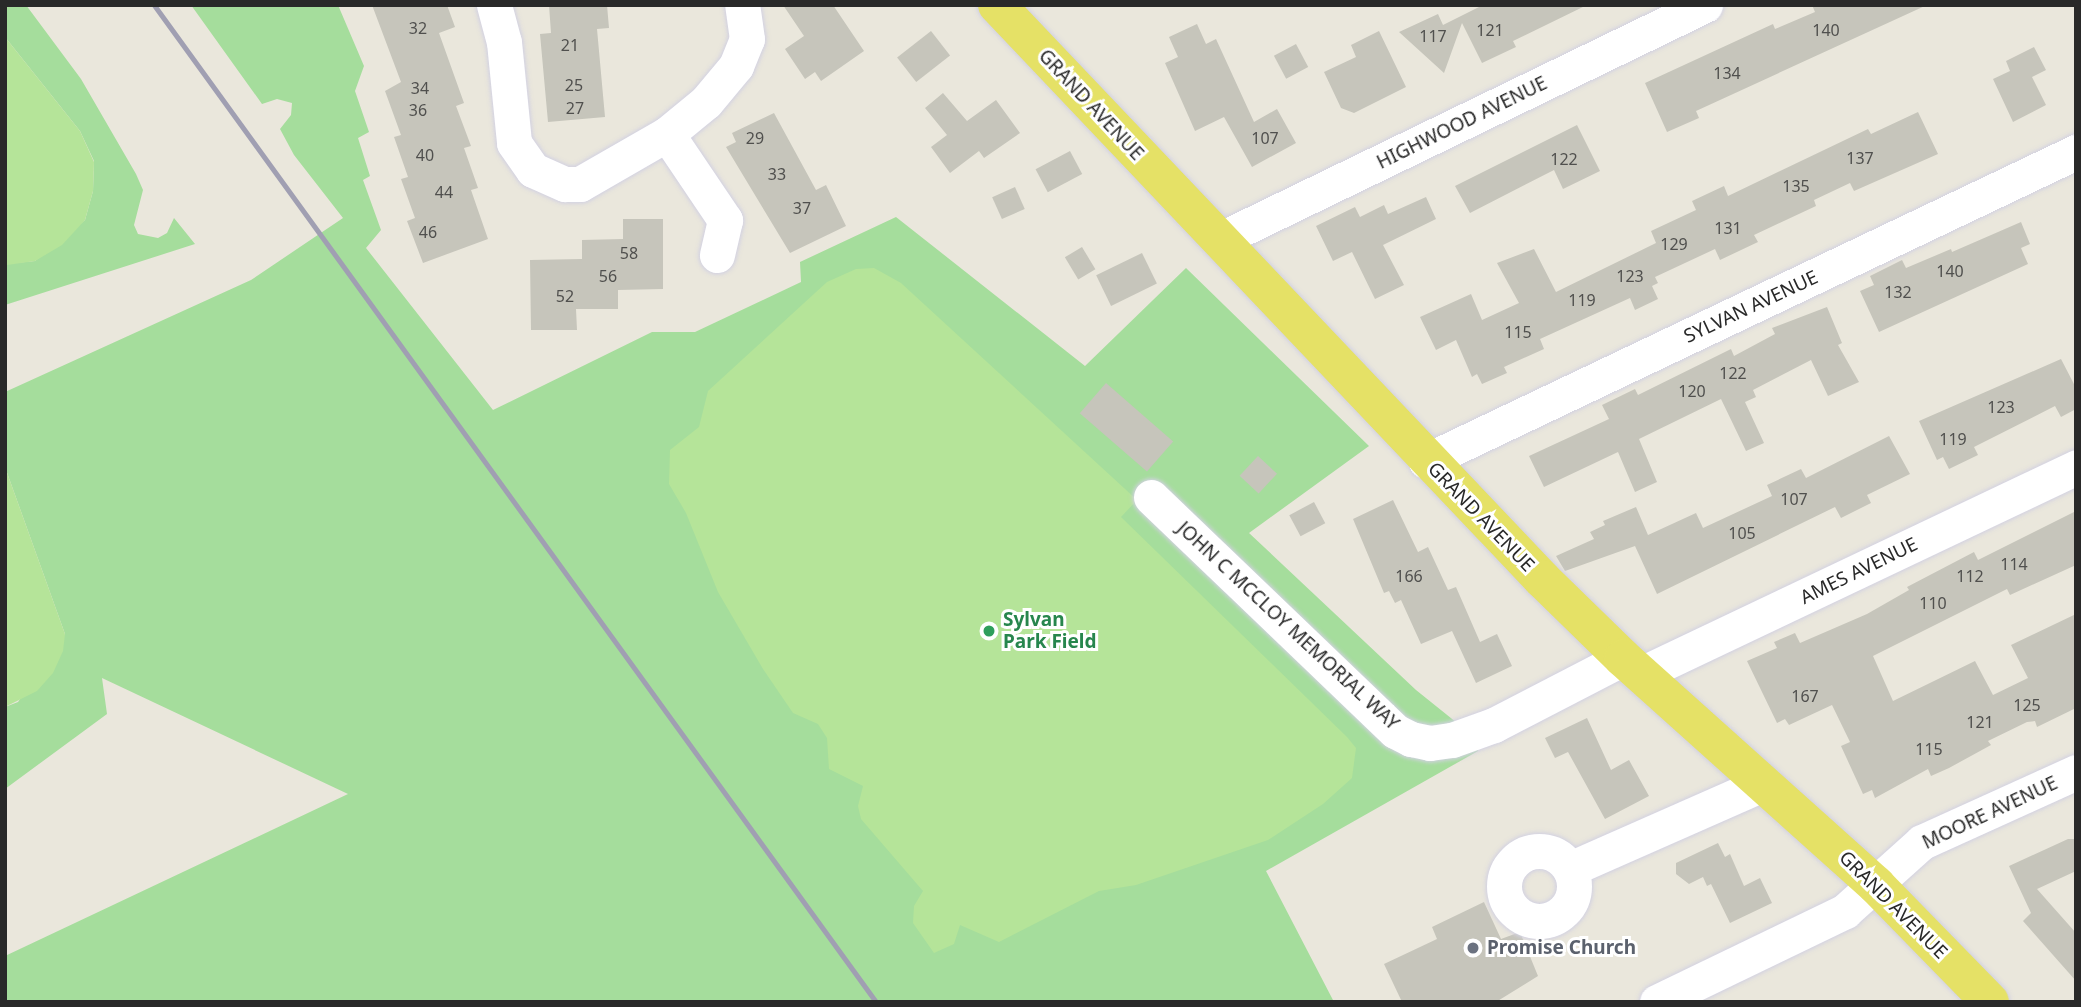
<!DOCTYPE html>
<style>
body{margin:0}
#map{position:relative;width:2081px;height:1007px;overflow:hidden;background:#eae7dc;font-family:"Noto Sans",sans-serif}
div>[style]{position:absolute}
.green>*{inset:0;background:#a5dd9c}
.pitch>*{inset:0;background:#b5e499}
.building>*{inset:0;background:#c6c5bb;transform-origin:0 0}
.roads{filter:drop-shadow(0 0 2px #d2d1e1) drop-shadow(0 0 2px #d2d1e1)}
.minor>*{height:35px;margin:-17.5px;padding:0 17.5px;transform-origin:17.5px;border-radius:17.5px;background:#fff}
.minor>.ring{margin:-17.5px;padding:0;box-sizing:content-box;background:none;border:35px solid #fff;border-radius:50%}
.major>*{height:38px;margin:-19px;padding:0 19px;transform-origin:19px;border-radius:19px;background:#e5e166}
.rail>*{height:5px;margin:-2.5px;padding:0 2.5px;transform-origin:2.5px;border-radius:2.5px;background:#a09fb2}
.dots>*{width:19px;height:19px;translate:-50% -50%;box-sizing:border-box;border:4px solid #fff;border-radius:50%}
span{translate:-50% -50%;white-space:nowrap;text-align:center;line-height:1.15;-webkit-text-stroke:6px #fff;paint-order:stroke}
.number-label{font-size:16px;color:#50504e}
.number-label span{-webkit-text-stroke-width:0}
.street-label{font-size:19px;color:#292929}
.leisure-label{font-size:19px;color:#27864d;font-weight:700}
.left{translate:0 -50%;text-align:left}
.worship-label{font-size:19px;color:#5b616d;font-weight:700}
.frame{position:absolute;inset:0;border:7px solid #292929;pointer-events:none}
</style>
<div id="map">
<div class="green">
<div style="clip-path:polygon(5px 5px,26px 5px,81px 79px,136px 174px,143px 190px,134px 225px,138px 234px,158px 238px,167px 233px,174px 218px,195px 244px,5px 305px,5px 264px,35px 261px,85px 220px,93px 191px,94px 161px,80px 131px,5px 37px)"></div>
<div style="clip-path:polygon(191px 5px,338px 5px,364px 66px,355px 91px,369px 132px,358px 138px,370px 176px,363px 180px,381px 230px,366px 248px,493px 410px,652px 332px,695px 332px,801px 282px,800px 262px,896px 217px,1085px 366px,1186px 268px,1369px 446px,1249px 533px,1416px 690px,1477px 739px,1478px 751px,1266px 871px,1334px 1002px,5px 1002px,5px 956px,348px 794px,102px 678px,107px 714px,5px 789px,5px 707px,18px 702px,65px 634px,5px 467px,5px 392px,251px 280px,343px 218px,294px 155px,280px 129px,291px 115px,292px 103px,277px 99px,262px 104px)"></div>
</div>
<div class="pitch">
<div style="clip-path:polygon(5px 37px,80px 131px,94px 162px,93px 191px,85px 220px,62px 245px,35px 261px,7px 265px)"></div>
<div style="clip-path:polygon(874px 268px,901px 283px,1137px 500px,1121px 517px,1347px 737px,1356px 748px,1352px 778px,1323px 804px,1268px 840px,1136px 885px,1099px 891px,999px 942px,960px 925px,954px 944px,934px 953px,913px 923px,914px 906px,923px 891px,861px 819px,858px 806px,863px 786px,829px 769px,827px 738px,818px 724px,793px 713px,763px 669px,718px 592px,686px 513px,669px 484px,670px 450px,699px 427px,708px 391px,827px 282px,856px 269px)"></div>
<div style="clip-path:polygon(5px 467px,65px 634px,63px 651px,53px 673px,37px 691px,5px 707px)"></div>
</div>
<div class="building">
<div style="clip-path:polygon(372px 5px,447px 5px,455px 27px,439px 33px,464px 103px,456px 106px,471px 146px,464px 148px,478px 188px,471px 190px,488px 239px,423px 263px,407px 221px,415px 218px,401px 179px,408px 177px,394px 137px,401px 135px,385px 91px,401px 82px)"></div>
<div style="clip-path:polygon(549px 5px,607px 5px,609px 28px,597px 29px,605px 117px,548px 122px,540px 34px,551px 33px)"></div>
<div style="clip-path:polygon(783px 5px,833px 5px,864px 51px,821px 81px,815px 72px,805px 79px,785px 49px,804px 36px)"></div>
<div style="clip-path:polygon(1483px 5px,1587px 5px,1513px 41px,1516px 47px,1482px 63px,1462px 23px,1444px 73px,1399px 32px,1438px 14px,1443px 25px)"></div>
<div style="clip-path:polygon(1812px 5px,1927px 5px,1696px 111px,1699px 118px,1667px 132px,1645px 83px,1773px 24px,1775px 29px,1815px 12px)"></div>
<div style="clip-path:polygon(1197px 24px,1206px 44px,1216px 39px,1254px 122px,1277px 109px,1296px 143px,1252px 167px,1224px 117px,1195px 131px,1165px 63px,1178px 57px,1169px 37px)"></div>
<div style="left:931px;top:31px;width:31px;height:43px;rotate:52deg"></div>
<div style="clip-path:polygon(1379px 31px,1406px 87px,1354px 113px,1341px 108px,1324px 72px,1356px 57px,1351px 45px)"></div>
<div style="left:1296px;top:44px;width:26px;height:25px;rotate:62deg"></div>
<div style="clip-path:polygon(2034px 47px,2046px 70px,2032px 77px,2046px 105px,2013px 122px,1993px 79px,2010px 71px,2006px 61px)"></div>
<div style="clip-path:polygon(943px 93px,967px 121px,996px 100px,1020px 133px,984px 158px,979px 151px,950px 173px,931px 147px,947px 135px,925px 108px)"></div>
<div style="clip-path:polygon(1918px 112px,1938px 154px,1854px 191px,1850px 183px,1814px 200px,1816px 206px,1754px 235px,1758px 242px,1720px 260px,1715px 249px,1655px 277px,1658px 283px,1652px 286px,1658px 299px,1635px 310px,1630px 298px,1540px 339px,1544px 349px,1504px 367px,1507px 373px,1482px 384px,1477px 374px,1472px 377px,1456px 340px,1436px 350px,1420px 317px,1471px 294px,1482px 320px,1519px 303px,1497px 263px,1534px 249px,1556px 292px,1656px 243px,1651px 231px,1696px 210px,1692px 201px,1724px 186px,1728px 196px,1868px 129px,1871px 134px)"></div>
<div style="clip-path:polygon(774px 113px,816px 190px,826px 185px,846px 226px,790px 253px,726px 147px,736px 142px,732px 133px)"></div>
<div style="clip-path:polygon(1577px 125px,1600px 171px,1563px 189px,1554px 170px,1470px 213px,1455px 186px)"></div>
<div style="left:1070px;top:151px;width:26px;height:39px;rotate:62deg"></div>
<div style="left:1015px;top:187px;width:24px;height:25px;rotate:66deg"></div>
<div style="clip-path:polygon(1426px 197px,1436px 219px,1383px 245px,1404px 285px,1375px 299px,1352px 252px,1333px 261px,1316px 226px,1355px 207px,1360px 217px,1384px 205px,1388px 214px)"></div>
<div style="clip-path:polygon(623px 219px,663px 219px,663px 289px,618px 290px,618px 309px,576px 309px,577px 330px,531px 330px,530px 260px,582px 259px,582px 240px,623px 239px)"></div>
<div style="clip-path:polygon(2021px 222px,2030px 244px,2021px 248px,2028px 264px,1879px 332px,1860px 291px,1874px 285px,1870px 276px,1902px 260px,1906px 268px,1951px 249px,1952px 252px)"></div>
<div style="left:1082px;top:247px;width:26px;height:20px;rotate:59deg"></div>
<div style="left:1142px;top:253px;width:34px;height:51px;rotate:64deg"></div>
<div style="clip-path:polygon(1827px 307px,1842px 343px,1838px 345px,1859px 382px,1828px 396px,1811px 360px,1753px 390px,1756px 397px,1745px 402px,1764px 443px,1746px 451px,1721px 399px,1639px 439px,1657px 482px,1635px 492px,1618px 452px,1544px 487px,1529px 456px,1609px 419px,1602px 405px,1635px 389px,1638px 395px,1731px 349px,1734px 356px,1775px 334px,1772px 328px)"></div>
<div style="clip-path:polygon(2061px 359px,2076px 388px,2076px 409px,2061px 417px,2055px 406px,1974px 447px,1978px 455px,1949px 469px,1943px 457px,1937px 460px,1919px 421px)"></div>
<div style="left:1106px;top:383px;width:89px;height:40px;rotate:41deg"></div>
<div style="clip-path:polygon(1889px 436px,1910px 474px,1867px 495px,1871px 503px,1841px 518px,1835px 507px,1657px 594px,1635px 546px,1565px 571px,1556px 556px,1594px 539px,1590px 532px,1605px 525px,1603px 521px,1636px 507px,1648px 535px,1696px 513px,1703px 528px,1772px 496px,1767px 485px,1801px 469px,1806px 478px)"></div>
<div style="left:1258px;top:456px;width:26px;height:27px;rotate:43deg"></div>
<div style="clip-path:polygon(1393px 500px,1418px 552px,1428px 547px,1448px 590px,1456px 587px,1480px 642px,1497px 634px,1512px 666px,1476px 683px,1452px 631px,1421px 644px,1401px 600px,1395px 603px,1389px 591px,1384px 593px,1353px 519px)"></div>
<div style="left:1314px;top:502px;width:24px;height:28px;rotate:62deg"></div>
<div style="clip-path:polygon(2076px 511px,2076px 565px,2010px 595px,2007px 589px,1873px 656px,1893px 701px,1975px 661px,1993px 695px,2028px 678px,2011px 645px,2076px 614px,2076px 708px,2037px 727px,2035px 721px,2027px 722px,1988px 741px,1991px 745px,1949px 768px,1931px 776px,1928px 769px,1875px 798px,1872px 790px,1863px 794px,1841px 746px,1850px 742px,1832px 705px,1789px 725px,1785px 719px,1777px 723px,1747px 661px,1777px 648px,1774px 642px,1795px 633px,1800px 643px,1867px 614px,1909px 590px,1907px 587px,1974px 552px,1978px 560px)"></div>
<div style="clip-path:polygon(1587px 718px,1611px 770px,1629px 760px,1649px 796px,1605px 819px,1568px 752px,1555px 758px,1545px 738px)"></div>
<div style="clip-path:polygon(2068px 839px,2076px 839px,2076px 871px,2037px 889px,2076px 933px,2076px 981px,2023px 921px,2031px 913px,2009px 866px)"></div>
<div style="clip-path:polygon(1718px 843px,1725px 857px,1730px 854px,1744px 886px,1760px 878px,1772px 903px,1730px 923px,1711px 884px,1707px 886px,1703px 877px,1689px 884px,1676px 874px,1676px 863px)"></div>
<div style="clip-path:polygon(1484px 902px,1501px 939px,1520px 932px,1538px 976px,1496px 1002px,1402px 1002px,1384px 964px,1437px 939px,1432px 927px)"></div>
</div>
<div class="roads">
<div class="minor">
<div style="left:494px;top:5px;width:38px;rotate:75deg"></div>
<div style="left:504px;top:42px;width:101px;rotate:84.3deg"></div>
<div style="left:514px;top:143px;width:33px;rotate:55deg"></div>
<div style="left:533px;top:170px;width:35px;rotate:24deg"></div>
<div style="left:565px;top:184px;width:15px"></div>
<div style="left:580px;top:184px;width:100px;rotate:-29.9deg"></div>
<div style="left:667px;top:134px;width:50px;rotate:-39.4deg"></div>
<div style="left:706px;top:102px;width:47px;rotate:-50.2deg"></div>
<div style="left:736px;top:66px;width:29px;rotate:-68deg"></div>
<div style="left:747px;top:39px;width:34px;rotate:-98deg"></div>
<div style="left:667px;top:134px;width:104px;rotate:56deg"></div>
<div style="left:725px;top:220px;width:36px;rotate:103deg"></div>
<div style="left:1219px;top:240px;width:540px;rotate:-25.81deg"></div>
<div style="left:1426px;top:461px;width:720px;rotate:-25.43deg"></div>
<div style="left:1151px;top:497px;width:338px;rotate:43.8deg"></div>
<div style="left:1395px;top:731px;width:18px;rotate:27deg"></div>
<div style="left:1411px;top:739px;width:19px;rotate:12deg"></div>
<div style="left:1430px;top:743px;width:22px;rotate:-8deg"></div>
<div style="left:1452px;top:740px;width:45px;rotate:-19.7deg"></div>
<div style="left:1494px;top:725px;width:145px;rotate:-27.4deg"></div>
<div style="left:1641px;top:674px;width:482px;rotate:-25.4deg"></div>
<div class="ring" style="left:1504px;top:851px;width:35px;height:35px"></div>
<div style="left:1570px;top:869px;width:211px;rotate:-23.8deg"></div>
<div style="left:1657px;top:1002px;width:209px;rotate:-25.8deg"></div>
<div style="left:1845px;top:911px;width:103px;rotate:-41.9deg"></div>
<div style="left:1922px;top:842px;width:169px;rotate:-24.4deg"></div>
</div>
<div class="major">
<div style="left:997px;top:5px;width:792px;rotate:46.48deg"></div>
<div style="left:1542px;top:579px;width:113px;rotate:44.3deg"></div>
<div style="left:1623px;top:658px;width:340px;rotate:41.9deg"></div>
<div style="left:1876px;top:885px;width:163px;rotate:45.7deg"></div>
</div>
</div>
<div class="rail">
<div style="left:154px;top:5px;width:1231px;rotate:54.09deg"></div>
</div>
<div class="dots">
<div style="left:989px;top:631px;background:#2e9e5b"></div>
<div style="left:1473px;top:948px;background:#6b7280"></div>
</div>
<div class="number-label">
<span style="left:418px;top:28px">32</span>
<span style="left:1490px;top:30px">121</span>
<span style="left:1826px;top:30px">140</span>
<span style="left:1433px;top:36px">117</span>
<span style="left:570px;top:45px">21</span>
<span style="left:1727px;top:73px">134</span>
<span style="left:574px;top:85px">25</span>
<span style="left:420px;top:88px">34</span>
<span style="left:575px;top:108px">27</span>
<span style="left:418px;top:110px">36</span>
<span style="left:755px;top:138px">29</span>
<span style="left:1265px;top:138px">107</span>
<span style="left:425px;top:155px">40</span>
<span style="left:1860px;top:158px">137</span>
<span style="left:1564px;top:159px">122</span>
<span style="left:777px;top:174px">33</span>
<span style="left:1796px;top:186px">135</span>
<span style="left:444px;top:192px">44</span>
<span style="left:802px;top:208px">37</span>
<span style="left:1728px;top:228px">131</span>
<span style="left:428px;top:232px">46</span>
<span style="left:1674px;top:244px">129</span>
<span style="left:629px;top:253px">58</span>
<span style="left:1950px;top:271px">140</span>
<span style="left:608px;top:276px">56</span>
<span style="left:1630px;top:276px">123</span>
<span style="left:1898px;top:292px">132</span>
<span style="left:565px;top:296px">52</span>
<span style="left:1582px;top:300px">119</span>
<span style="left:1518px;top:332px">115</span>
<span style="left:1733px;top:373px">122</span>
<span style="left:1692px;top:391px">120</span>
<span style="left:2001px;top:407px">123</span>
<span style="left:1953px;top:439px">119</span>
<span style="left:1794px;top:499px">107</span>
<span style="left:1742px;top:533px">105</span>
<span style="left:2014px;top:564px">114</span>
<span style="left:1409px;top:576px">166</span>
<span style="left:1970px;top:576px">112</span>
<span style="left:1933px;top:603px">110</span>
<span style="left:1805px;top:696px">167</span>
<span style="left:2027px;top:705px">125</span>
<span style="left:1980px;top:722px">121</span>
<span style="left:1929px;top:749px">115</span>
</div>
<div class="street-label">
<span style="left:1091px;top:105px;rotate:47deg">GRAND AVENUE</span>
<span style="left:1462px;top:123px;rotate:-26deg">HIGHWOOD AVENUE</span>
<span style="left:1751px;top:307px;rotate:-25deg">SYLVAN AVENUE</span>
<span style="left:1481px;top:517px;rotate:46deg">GRAND AVENUE</span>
<span style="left:1859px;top:571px;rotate:-26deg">AMES AVENUE</span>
<span style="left:1288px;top:626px;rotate:43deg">JOHN C MCCLOY MEMORIAL WAY</span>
<span style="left:1990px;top:813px;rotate:-25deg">MOORE AVENUE</span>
<span style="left:1893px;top:905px;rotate:45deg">GRAND AVENUE</span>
</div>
<div class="leisure-label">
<span class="left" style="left:1003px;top:631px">Sylvan<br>Park Field</span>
</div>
<div class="worship-label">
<span class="left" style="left:1487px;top:948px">Promise Church</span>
</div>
<div class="frame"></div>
</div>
